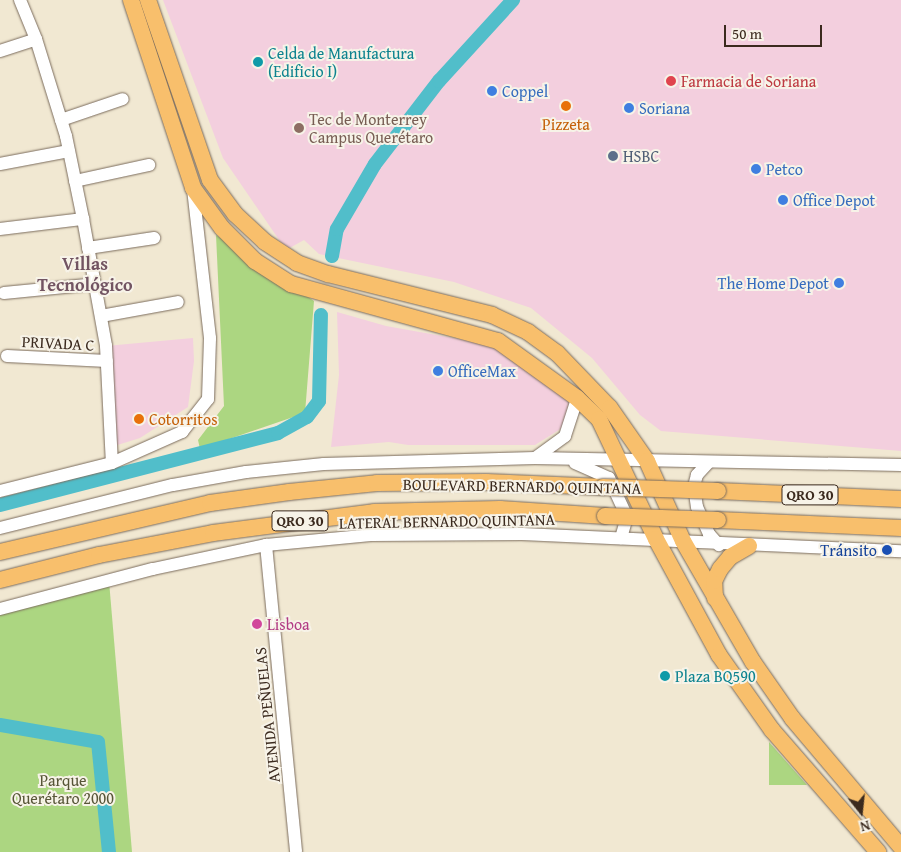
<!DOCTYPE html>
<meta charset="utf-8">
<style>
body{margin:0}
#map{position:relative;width:901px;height:852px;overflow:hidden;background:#f1e8d2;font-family:"Gentium Book Plus",serif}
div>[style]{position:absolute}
.built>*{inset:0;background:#f3cfde}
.green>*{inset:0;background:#acd681}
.canal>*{height:14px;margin:-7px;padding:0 7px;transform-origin:7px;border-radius:7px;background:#51beca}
.roads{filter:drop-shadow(0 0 1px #7b6c5d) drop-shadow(0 0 1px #7b6c5d)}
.minor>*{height:12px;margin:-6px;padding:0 6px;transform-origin:6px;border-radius:6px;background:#fff}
.major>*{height:16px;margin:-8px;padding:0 8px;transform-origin:8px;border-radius:8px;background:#f8bf6c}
.bridges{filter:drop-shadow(0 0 1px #7b6c5d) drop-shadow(0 0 1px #7b6c5d)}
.major-bridge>*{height:16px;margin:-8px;padding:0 8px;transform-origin:8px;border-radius:8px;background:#f8bf6c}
.dots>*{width:14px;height:14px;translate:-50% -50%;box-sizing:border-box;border:2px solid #f7f3e8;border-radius:50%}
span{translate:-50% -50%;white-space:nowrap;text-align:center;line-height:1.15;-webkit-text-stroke:4px #f7f3e8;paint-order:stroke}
.shield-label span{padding:1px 4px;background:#f7f3e8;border:1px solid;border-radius:4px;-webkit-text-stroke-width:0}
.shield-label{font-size:15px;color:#3b2a1e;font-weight:700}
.culture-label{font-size:16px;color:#0d838f}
.left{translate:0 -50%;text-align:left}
.health-label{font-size:16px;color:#be3a42}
.shop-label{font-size:16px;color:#366cbe}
.right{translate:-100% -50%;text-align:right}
.education-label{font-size:16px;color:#785e54}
.food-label{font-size:16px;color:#c56008}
.service-label{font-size:16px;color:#4e5e75}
.street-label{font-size:16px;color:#3b2a1e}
.transit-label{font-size:16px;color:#164399}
.hotel-label{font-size:16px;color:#b23c85}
.park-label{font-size:16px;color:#575537}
.neighbourhood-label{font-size:18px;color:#725462;font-weight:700}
.north{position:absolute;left:836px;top:787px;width:50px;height:50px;-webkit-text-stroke:4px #f7f3e8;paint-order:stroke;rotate:164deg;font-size:14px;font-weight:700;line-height:20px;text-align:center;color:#3b2a1e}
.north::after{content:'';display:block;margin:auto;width:18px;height:22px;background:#3b2a1e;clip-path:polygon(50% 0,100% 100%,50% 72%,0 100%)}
.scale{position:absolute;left:724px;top:25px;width:98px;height:22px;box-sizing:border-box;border:2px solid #3b2a1e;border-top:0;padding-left:6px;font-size:15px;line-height:18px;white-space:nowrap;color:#3b2a1e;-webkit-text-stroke:4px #f7f3e8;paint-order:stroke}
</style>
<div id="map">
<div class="built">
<div style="clip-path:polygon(163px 0,901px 0,901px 451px,661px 431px,640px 415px,592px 358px,531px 308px,454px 282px,319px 254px,304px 240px,286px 250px,223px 158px)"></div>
<div style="clip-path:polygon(337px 312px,386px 326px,498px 346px,548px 380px,569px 403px,562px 428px,535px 445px,408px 445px,389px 442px,331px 447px,339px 375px)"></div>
<div style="clip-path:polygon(193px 338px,194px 361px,188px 407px,140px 438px,111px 447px,106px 346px)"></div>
</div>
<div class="green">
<div style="clip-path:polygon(216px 235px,314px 301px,305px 413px,200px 449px,198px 440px,224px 406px)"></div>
<div style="clip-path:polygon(109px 581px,132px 852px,0 852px,0 609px)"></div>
<div style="clip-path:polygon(769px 742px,807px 785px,769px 785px)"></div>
</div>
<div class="canal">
<div style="left:332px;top:256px;width:27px;rotate:-80deg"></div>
<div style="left:337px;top:229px;width:75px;rotate:-59.7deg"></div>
<div style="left:375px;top:164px;width:105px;rotate:-52.4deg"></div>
<div style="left:439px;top:81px;width:110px;rotate:-47.6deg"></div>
<div style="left:0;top:505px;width:287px;rotate:-14.5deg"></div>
<div style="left:278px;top:433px;width:33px;rotate:-29deg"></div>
<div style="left:307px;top:417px;width:20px;rotate:-53deg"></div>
<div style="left:319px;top:401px;width:86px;rotate:-88.7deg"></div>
<div style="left:0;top:725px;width:99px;rotate:9.8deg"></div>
<div style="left:98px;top:742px;width:111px;rotate:84.3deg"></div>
</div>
<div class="roads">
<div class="minor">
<div style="left:20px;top:0;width:42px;rotate:67.7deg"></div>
<div style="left:36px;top:39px;width:102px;rotate:72.8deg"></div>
<div style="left:66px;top:136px;width:85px;rotate:78.4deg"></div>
<div style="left:83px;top:219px;width:129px;rotate:79.7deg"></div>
<div style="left:106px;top:346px;width:117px;rotate:87.1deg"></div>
<div style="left:0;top:51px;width:38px;rotate:-18deg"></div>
<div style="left:61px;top:120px;width:65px;rotate:-18.7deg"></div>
<div style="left:0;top:164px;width:70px;rotate:-10.7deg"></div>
<div style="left:75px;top:181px;width:76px;rotate:-12.2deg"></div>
<div style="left:0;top:229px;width:84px;rotate:-6.9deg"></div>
<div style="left:88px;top:248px;width:67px;rotate:-8.6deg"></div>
<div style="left:4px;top:293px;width:91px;rotate:-5.6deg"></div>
<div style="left:101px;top:316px;width:78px;rotate:-10.3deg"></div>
<div style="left:7px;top:356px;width:100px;rotate:2.9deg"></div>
<div style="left:535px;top:458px;width:37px;rotate:-36deg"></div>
<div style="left:565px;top:436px;width:40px;rotate:-72deg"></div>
<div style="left:709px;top:462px;width:18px;rotate:133deg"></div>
<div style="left:697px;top:475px;width:11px;rotate:105deg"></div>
<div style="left:694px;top:486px;width:21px;rotate:82deg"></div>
<div style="left:697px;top:507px;width:30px;rotate:66deg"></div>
<div style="left:709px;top:534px;width:15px;rotate:48deg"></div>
<div style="left:575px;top:463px;width:37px;rotate:24deg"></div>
<div style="left:609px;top:478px;width:43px;rotate:65.2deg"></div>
<div style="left:627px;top:517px;width:22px;rotate:106deg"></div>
<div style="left:0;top:491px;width:115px;rotate:-14deg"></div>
<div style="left:112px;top:463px;width:77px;rotate:-23.9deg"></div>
<div style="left:182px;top:432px;width:42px;rotate:-51.8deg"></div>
<div style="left:208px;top:399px;width:61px;rotate:-88.1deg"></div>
<div style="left:210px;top:338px;width:151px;rotate:-96.5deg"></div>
<div style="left:0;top:528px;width:178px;rotate:-14deg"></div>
<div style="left:173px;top:485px;width:74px;rotate:-10.1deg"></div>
<div style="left:246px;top:472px;width:78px;rotate:-5.9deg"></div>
<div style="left:324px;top:464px;width:211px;rotate:-1.6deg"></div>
<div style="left:535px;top:458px;width:366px;rotate:1.1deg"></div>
<div style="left:266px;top:545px;width:308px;rotate:84.4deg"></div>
<div style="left:0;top:609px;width:158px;rotate:-14.7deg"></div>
<div style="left:153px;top:569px;width:116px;rotate:-12deg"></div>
<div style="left:266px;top:545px;width:105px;rotate:-5.4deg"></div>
<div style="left:371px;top:535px;width:151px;rotate:-0.4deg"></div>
<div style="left:522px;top:534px;width:379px;rotate:2.6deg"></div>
</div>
<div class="major">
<div style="left:131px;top:0;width:198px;rotate:71.7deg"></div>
<div style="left:193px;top:188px;width:49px;rotate:54.1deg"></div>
<div style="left:222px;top:228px;width:47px;rotate:45deg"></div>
<div style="left:255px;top:261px;width:43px;rotate:32.6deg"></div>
<div style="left:291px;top:284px;width:215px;rotate:15.4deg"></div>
<div style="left:498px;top:341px;width:97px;rotate:35.8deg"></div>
<div style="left:577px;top:398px;width:30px;rotate:44deg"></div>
<div style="left:599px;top:419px;width:133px;rotate:64.6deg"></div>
<div style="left:656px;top:539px;width:132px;rotate:61.5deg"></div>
<div style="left:719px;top:655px;width:92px;rotate:54.8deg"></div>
<div style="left:772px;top:730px;width:162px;rotate:49deg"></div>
<div style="left:148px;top:0;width:190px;rotate:71deg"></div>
<div style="left:210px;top:180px;width:42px;rotate:53.7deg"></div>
<div style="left:235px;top:214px;width:41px;rotate:43deg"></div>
<div style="left:265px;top:242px;width:38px;rotate:33deg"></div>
<div style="left:297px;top:263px;width:33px;rotate:20deg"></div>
<div style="left:328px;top:274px;width:169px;rotate:14deg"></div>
<div style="left:492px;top:315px;width:40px;rotate:25deg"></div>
<div style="left:528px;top:332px;width:36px;rotate:36deg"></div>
<div style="left:557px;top:353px;width:76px;rotate:46.1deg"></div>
<div style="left:610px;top:408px;width:65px;rotate:55.1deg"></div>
<div style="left:647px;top:461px;width:88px;rotate:65.8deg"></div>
<div style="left:683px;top:541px;width:140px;rotate:60deg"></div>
<div style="left:753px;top:662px;width:68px;rotate:55.1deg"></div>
<div style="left:792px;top:718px;width:169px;rotate:49.8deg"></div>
<div style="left:718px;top:491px;width:183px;rotate:2.5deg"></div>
<div style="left:718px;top:520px;width:183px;rotate:2.5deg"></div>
<div style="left:0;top:552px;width:216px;rotate:-13.1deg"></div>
<div style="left:210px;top:503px;width:80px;rotate:-7.9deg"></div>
<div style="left:289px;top:492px;width:88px;rotate:-5.8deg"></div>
<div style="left:377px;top:483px;width:109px;rotate:-0.5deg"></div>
<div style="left:486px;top:482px;width:117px;rotate:2.4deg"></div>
<div style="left:0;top:580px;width:102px;rotate:-14.2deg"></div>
<div style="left:99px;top:555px;width:116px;rotate:-10.9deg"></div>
<div style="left:213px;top:533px;width:162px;rotate:-7.4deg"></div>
<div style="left:374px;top:512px;width:126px;rotate:-1.4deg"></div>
<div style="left:500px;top:509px;width:105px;rotate:3.8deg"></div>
<div style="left:715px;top:598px;width:17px;rotate:-93deg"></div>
<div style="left:714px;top:581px;width:13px;rotate:-63deg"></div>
<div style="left:720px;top:569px;width:16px;rotate:-50deg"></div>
<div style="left:730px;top:557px;width:22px;rotate:-30deg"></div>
</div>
</div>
<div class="bridges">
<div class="major-bridge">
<div style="left:603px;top:487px;width:115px;rotate:2deg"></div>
<div style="left:605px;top:516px;width:113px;rotate:2deg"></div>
</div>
</div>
<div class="dots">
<div style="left:258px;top:62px;background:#0f9aa8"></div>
<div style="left:671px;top:81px;background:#e0444e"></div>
<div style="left:492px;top:91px;background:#3f7fe0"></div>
<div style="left:566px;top:106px;background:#e8710a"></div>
<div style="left:629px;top:108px;background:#3f7fe0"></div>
<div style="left:299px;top:128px;background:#8d6e63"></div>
<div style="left:613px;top:156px;background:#5c6f8a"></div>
<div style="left:756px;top:169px;background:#3f7fe0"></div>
<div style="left:783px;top:200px;background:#3f7fe0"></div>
<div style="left:839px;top:283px;background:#3f7fe0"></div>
<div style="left:438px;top:371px;background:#3f7fe0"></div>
<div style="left:139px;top:419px;background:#e8710a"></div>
<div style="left:887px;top:550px;background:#1a4fb4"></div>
<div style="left:257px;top:624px;background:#d1479c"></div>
<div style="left:665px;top:676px;background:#0f9aa8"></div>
</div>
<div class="shield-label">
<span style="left:810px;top:495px">QRO 30</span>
<span style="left:300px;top:521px">QRO 30</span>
</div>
<div class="culture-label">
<span class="left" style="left:268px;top:62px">Celda de Manufactura<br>(Edificio I)</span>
<span class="left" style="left:675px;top:676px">Plaza BQ590</span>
</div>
<div class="health-label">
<span class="left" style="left:681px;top:81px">Farmacia de Soriana</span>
</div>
<div class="shop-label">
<span class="left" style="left:502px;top:91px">Coppel</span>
<span class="left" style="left:639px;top:108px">Soriana</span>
<span class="left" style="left:766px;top:169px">Petco</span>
<span class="left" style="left:793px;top:200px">Office Depot</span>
<span class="right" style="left:829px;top:283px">The Home Depot</span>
<span class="left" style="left:448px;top:371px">OfficeMax</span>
</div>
<div class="education-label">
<span class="left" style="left:309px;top:128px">Tec de Monterrey<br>Campus Querétaro</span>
</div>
<div class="food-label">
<span style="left:566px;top:124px">Pizzeta</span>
<span class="left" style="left:149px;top:419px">Cotorritos</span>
</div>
<div class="service-label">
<span class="left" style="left:623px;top:156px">HSBC</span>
</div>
<div class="street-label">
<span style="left:58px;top:343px;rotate:3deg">PRIVADA C</span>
<span style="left:522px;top:486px;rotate:1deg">BOULEVARD BERNARDO QUINTANA</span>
<span style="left:447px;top:521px;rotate:-1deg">LATERAL BERNARDO QUINTANA</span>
<span style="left:267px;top:715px;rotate:-96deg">AVENIDA PEÑUELAS</span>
</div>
<div class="transit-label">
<span class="right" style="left:877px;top:550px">Tránsito</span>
</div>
<div class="hotel-label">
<span class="left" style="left:267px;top:624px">Lisboa</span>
</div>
<div class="park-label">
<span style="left:63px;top:789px">Parque<br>Querétaro 2000</span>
</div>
<div class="neighbourhood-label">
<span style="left:85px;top:275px">Villas<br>Tecnológico</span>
</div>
<div class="north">N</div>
<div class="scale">50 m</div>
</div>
